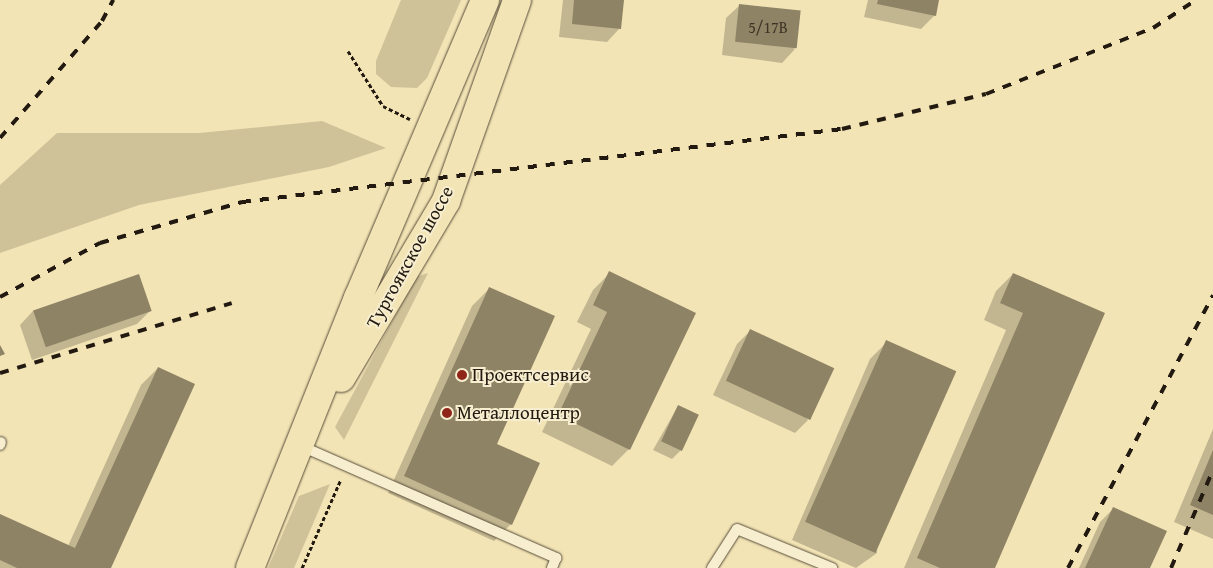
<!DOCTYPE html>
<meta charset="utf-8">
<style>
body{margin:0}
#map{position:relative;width:1213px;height:568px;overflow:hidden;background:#f3e4b5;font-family:"Gentium Book Plus",serif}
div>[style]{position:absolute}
.green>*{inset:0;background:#cfc299}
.shadow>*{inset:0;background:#0003}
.building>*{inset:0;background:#8f8366;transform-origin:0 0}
.path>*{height:3px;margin-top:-1.5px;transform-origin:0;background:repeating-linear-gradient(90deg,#221a11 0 4px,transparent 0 6.5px)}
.roads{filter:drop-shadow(0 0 1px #564c3a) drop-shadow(0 0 1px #564c3a)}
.service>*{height:10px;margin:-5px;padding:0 5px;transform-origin:5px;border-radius:5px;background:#f7edcf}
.primary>*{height:28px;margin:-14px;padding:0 14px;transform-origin:14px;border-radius:14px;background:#f3e4b5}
.rail>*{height:4px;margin-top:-2px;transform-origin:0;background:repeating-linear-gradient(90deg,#221a11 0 9px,transparent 0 18px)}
.dots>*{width:14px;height:14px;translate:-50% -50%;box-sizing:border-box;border:2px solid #f7edcf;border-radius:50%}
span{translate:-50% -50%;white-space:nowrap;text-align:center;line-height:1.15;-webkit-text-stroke:4px #f7edcf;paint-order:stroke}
.number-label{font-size:16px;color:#3d3426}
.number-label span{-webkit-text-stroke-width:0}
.street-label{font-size:19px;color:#221a11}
.poi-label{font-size:19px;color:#221a11}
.left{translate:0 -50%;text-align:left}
</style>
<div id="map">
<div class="green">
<div style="clip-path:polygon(401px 0,461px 0,427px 78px,417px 88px,391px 87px,376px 74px,376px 61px)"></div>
<div style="clip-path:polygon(322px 121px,386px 148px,329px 167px,139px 205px,0 253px,0 185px,57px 133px,199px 133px)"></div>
<div style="clip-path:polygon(428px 273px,344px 440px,335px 427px,416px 277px)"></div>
<div style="clip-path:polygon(330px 484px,294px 568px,268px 568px,299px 496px)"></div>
</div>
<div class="shadow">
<div style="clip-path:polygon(563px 0,623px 0,620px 28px,607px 42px,559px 37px)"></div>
<div style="clip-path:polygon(868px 0,938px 0,935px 15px,921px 29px,864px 17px)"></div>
<div style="clip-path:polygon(740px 5px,795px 49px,782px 63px,722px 55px,726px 18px)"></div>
<div style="clip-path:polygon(610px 273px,629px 449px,612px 466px,542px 432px,591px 329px,577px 322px,593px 290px)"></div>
<div style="clip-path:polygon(1013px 274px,1104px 313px,994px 568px,904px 568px,1006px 330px,984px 320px,996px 291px)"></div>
<div style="clip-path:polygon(138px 276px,150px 311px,137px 324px,32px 360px,20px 325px,33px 311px)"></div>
<div style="clip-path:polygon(489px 289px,496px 444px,511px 524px,494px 541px,388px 493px,472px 306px)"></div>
<div style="clip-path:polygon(750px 331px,808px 420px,795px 433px,713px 395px,737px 344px)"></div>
<div style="clip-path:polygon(887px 342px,877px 553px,856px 568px,792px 540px,870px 359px)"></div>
<div style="clip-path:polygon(158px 368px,110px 568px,0 568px,0 515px,68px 546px,141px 385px)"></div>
<div style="clip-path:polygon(678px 406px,681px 450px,672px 459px,653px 450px)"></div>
<div style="clip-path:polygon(1213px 429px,1213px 539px,1174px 522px)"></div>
<div style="clip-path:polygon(1113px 509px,1149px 568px,1079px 568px,1100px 522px)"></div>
</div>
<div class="building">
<div style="clip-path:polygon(574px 0,624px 0,621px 29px,572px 24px)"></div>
<div style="clip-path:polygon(878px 0,939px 0,936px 16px,877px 4px)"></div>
<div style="left:739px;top:4px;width:62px;height:38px;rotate:6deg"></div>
<div style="clip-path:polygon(609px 271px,696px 313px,630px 450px,558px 415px,607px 312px,593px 305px)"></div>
<div style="clip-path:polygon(1013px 273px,1105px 313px,995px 568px,940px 568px,917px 558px,1023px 313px,1000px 303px)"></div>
<div style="left:139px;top:274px;width:39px;height:112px;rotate:71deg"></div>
<div style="clip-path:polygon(489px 287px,555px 316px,497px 444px,540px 463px,512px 525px,404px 476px)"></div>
<div style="left:750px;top:329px;width:93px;height:57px;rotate:25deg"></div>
<div style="left:886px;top:340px;width:77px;height:199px;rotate:24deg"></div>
<div style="clip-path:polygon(0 345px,5px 354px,0 356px)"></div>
<div style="clip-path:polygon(158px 367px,195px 384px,111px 568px,17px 568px,0 560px,0 514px,75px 548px)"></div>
<div style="left:678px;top:405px;width:23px;height:40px;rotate:25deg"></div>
<div style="clip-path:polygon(1213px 450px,1213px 515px,1190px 505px)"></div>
<div style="clip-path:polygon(1113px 507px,1167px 531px,1150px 568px,1085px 568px)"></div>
</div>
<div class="path">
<div style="left:348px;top:51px;width:65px;rotate:57.5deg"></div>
<div style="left:383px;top:106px;width:30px;rotate:26deg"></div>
<div style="left:302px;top:568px;width:97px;rotate:-66.3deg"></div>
</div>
<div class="roads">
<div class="service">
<div style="left:0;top:445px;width:3px;rotate:-72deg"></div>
<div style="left:301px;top:446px;width:279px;rotate:23.7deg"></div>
<div style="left:556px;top:558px;width:11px;rotate:112deg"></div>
<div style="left:712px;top:568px;width:46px;rotate:-57.3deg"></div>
<div style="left:737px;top:529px;width:103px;rotate:22.3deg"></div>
</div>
<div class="primary">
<div style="left:341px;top:378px;width:206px;rotate:-59.3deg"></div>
<div style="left:446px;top:201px;width:213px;rotate:-70.5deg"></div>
<div style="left:250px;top:568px;width:291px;rotate:-68.2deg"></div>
<div style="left:358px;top:298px;width:324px;rotate:-66.9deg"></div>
</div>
</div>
<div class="rail">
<div style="left:0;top:138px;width:155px;rotate:-48.9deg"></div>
<div style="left:102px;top:21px;width:24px;rotate:-62deg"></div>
<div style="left:0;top:297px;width:114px;rotate:-28.4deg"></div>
<div style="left:100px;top:243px;width:148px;rotate:-16.1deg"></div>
<div style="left:242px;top:202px;width:604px;rotate:-6.94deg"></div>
<div style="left:842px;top:129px;width:148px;rotate:-13.7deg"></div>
<div style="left:986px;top:94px;width:180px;rotate:-21.6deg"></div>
<div style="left:1153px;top:28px;width:51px;rotate:-33.1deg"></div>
<div style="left:0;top:373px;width:242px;rotate:-16.8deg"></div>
<div style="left:1068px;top:568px;width:309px;rotate:-62deg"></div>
<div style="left:1171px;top:568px;width:107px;rotate:-66.8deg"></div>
</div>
<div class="dots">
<div style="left:462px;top:375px;background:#8f2418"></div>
<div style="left:447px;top:413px;background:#8f2418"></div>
</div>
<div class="number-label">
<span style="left:768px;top:27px">5/17В</span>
</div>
<div class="street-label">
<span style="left:410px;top:257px;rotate:-61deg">Тургоякское шоссе</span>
</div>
<div class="poi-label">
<span class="left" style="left:472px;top:375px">Проектсервис</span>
<span class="left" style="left:457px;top:413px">Металлоцентр</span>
</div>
</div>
